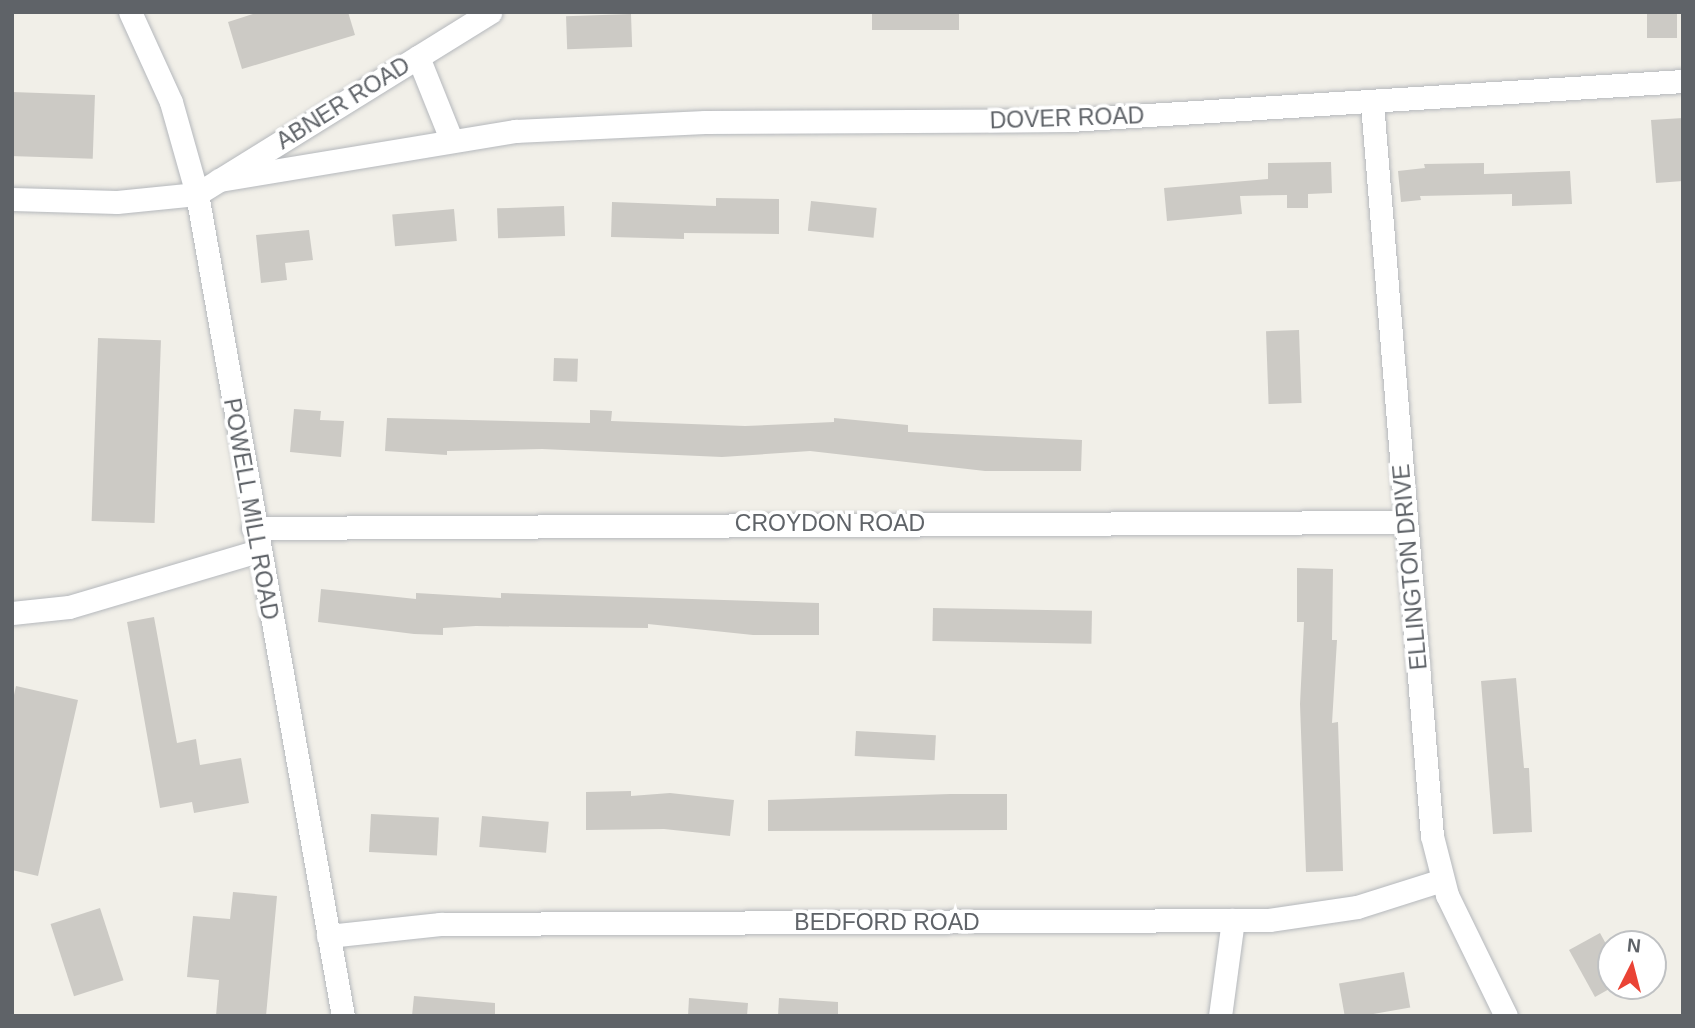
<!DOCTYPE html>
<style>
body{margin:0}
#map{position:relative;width:1695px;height:1028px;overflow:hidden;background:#f1efe8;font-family:Helvetica,sans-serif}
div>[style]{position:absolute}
.building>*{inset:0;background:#cccac5;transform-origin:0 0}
.roads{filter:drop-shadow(0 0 2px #b5b8bc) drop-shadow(0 0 2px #b5b8bc)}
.minor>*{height:23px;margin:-11.5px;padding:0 11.5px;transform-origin:11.5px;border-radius:11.5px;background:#fff}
span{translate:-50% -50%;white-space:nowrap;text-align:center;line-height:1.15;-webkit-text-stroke:7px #fff;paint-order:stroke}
.street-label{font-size:23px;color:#5f6368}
.frame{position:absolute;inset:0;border:14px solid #5f6368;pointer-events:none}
.north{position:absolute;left:1597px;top:930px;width:70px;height:70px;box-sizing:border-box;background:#fff;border:2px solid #bfc1c3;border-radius:50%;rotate:6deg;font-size:19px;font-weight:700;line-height:28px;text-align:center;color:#5f6368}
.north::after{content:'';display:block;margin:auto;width:24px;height:32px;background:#ea4335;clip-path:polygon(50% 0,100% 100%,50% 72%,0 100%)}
</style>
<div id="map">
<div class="building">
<div style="clip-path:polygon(259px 12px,348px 12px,355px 35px,242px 69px,228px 22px)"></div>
<div style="left:872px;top:12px;width:87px;height:18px"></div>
<div style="left:1647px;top:12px;width:30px;height:26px"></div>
<div style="left:631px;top:14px;width:33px;height:65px;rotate:88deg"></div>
<div style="left:12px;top:92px;width:83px;height:64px;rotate:2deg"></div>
<div style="clip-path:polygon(1683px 118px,1683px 181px,1656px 183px,1651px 120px)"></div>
<div style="clip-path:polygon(1331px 162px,1332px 193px,1308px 194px,1308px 208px,1287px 208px,1287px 195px,1240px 196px,1242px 214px,1167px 221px,1164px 188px,1268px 179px,1268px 163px)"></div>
<div style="clip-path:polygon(1484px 163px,1484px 174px,1570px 171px,1572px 204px,1512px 206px,1512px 194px,1420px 196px,1421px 200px,1401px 202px,1398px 171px,1425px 168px,1424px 164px)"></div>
<div style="clip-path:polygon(716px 198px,779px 199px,779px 234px,684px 233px,684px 239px,611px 237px,612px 202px,716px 206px)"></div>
<div style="left:811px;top:201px;width:66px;height:30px;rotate:6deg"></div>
<div style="left:564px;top:206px;width:30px;height:67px;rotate:88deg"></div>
<div style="left:454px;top:209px;width:32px;height:62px;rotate:85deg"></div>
<div style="clip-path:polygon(309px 230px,313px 260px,285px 263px,287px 280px,261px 283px,256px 235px)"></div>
<div style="left:1299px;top:330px;width:73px;height:33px;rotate:88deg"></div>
<div style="left:98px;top:338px;width:63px;height:183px;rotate:2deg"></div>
<div style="left:554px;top:358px;width:24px;height:23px;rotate:2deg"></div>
<div style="clip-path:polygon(294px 409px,321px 411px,320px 420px,344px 421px,341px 457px,290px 452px)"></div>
<div style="clip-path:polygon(590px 410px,612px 411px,611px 421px,745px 426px,834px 422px,834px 418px,908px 425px,908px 432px,1082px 440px,1081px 471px,985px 471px,810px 451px,722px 457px,542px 449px,447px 451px,447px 455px,385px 451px,387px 418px,590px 423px)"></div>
<div style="clip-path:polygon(1297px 568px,1333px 569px,1332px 640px,1337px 640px,1332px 723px,1338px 722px,1343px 871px,1306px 872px,1300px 704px,1304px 622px,1297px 622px)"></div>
<div style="clip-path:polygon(321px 589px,416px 599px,416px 593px,501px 598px,501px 593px,819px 603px,819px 635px,753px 635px,648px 624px,648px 628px,476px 626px,443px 628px,443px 635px,414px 634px,318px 622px)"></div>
<div style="left:933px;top:608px;width:159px;height:33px;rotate:1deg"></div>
<div style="clip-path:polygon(154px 617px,177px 743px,196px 739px,200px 765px,241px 758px,249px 803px,194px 813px,192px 802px,160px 808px,127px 622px)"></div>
<div style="clip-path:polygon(1516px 678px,1524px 768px,1529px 768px,1532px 832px,1493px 834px,1481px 681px)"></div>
<div style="clip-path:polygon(16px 686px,78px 700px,38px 876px,12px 870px,12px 704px)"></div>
<div style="left:856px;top:731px;width:80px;height:25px;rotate:3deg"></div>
<div style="clip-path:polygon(631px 791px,631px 796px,670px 793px,734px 800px,730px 836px,664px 829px,586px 830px,586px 792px)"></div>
<div style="clip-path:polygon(950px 794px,1007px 794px,1007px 830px,768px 831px,768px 800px)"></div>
<div style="left:371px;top:814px;width:68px;height:38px;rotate:3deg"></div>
<div style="left:482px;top:816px;width:67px;height:31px;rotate:5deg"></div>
<div style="clip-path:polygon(233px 892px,277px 896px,266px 1016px,216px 1016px,219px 980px,187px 977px,193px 916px,230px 919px)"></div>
<div style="left:100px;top:908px;width:76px;height:52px;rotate:72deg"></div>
<div style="clip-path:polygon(1600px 933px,1611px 953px,1611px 988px,1595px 997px,1569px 950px)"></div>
<div style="left:1404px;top:972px;width:36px;height:66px;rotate:80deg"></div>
<div style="clip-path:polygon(414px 996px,495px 1003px,495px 1016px,412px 1016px)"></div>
<div style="clip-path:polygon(689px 998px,748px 1003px,747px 1016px,688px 1016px)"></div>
<div style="clip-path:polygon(779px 998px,838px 1002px,838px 1016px,778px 1016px)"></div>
</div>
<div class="roads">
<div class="minor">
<div style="left:130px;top:12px;width:99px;rotate:65.5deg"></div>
<div style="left:171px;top:102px;width:96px;rotate:74.2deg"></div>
<div style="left:197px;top:194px;width:835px;rotate:79.93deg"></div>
<div style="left:418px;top:57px;width:88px;rotate:68.1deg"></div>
<div style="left:1372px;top:103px;width:735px;rotate:85.32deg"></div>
<div style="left:1432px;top:836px;width:61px;rotate:75.7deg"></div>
<div style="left:1447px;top:895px;width:135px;rotate:64deg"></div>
<div style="left:219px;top:180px;width:300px;rotate:-9.4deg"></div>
<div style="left:515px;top:131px;width:190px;rotate:-2.7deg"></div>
<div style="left:705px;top:122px;width:365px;rotate:-0.3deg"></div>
<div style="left:1070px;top:120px;width:614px;rotate:-3.64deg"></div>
<div style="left:12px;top:199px;width:105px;rotate:1.6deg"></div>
<div style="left:117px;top:202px;width:80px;rotate:-5.7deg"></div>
<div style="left:197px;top:194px;width:345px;rotate:-31.8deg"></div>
<div style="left:253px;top:528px;width:1153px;rotate:-0.3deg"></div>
<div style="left:12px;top:613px;width:57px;rotate:-6deg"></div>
<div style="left:69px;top:607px;width:197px;rotate:-16.5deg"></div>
<div style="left:328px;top:936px;width:113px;rotate:-6.1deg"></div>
<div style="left:440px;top:924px;width:829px;rotate:-0.28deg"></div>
<div style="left:1269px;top:920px;width:89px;rotate:-8.4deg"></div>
<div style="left:1357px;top:907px;width:89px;rotate:-17.6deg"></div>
<div style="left:1220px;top:1016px;width:97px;rotate:-82.3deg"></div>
</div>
</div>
<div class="street-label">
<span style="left:343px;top:103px;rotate:-32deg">ABNER ROAD</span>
<span style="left:1067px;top:118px;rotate:-2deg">DOVER ROAD</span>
<span style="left:251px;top:509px;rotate:80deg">POWELL MILL ROAD</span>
<span style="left:830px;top:523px">CROYDON ROAD</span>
<span style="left:1410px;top:567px;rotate:-95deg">ELLINGTON DRIVE</span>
<span style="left:887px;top:922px">BEDFORD ROAD</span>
</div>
<div class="frame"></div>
<div class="north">N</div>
</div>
